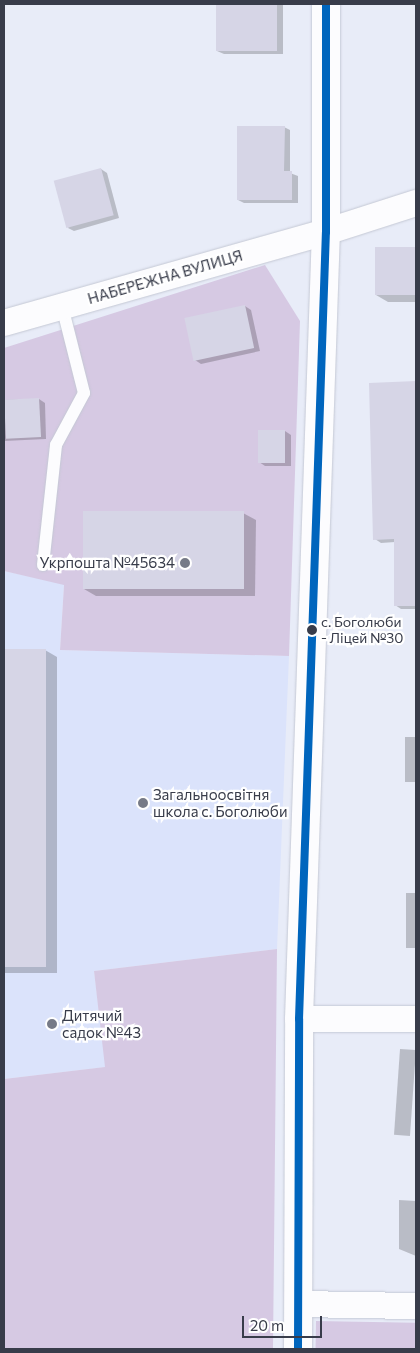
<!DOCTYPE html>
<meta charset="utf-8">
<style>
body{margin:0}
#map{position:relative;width:420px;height:1353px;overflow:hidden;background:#e8ecf8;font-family:Commissioner,sans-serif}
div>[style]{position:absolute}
.built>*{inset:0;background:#dbe3fb}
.green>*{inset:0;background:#d6c9e3;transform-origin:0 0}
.shadow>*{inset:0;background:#0003;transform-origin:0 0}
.building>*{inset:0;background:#d6d5e6;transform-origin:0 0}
.roads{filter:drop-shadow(0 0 1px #c4c8d4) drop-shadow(0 0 1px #c4c8d4)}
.lane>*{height:12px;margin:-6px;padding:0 6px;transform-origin:6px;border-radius:6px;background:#fcfcfe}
.street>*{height:26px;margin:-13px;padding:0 13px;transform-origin:13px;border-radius:13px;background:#fcfcfe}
.secondary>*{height:28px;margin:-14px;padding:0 14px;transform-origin:14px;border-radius:14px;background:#fcfcfe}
.bus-1>*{height:8px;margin:-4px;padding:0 4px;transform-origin:4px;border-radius:4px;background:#0065bd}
.dots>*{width:14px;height:14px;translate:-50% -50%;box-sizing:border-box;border:2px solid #fff;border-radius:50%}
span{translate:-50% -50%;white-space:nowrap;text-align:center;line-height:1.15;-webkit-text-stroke:4.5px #fff;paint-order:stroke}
.bus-label{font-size:14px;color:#383c4a}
.left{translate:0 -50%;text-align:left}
.street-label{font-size:15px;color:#383c4a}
.poi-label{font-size:15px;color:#383c4a}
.right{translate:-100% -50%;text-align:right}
.frame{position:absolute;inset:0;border:5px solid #383c4a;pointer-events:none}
.scale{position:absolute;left:242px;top:1316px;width:80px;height:22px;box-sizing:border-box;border:2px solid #383c4a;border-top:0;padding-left:6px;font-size:15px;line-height:18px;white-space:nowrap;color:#383c4a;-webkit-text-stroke:4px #fff;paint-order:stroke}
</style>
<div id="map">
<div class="built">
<div style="clip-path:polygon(4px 571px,64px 584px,60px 650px,289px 656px,277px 949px,94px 971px,106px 1067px,4px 1079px)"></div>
</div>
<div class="green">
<div style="clip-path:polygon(265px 265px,300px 321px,289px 656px,60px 650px,64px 585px,4px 571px,4px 348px)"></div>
<div style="clip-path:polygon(277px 949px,273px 1349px,4px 1349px,4px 1079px,105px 1067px,94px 971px)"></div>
<div style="left:316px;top:1321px;width:100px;height:28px;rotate:1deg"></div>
</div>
<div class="shadow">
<div style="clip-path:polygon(217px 4px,283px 4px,283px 54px,224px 54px,217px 51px)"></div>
<div style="clip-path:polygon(284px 127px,290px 130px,290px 173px,298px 176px,298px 203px,244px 203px,238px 200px)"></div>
<div style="clip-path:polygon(101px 169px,107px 173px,119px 218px,74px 231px,68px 228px)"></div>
<div style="clip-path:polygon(376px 248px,416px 249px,416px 302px,388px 302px,376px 295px)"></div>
<div style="clip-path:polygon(245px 306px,251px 310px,260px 351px,201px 364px,195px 360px)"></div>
<div style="clip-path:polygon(416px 382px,416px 609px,401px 609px,395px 605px,395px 542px,381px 543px,375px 539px,370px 384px)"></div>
<div style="clip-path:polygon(39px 399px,45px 403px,46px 439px,4px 441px,4px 400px)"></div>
<div style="clip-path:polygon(285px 431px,291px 435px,291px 466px,265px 466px,259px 462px)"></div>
<div style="clip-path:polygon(243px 513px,256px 520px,255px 596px,96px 596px,84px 589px)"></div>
<div style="clip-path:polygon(4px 650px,45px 650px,57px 657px,57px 973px,4px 973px)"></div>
<div style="left:405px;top:737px;width:11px;height:45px"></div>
<div style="left:406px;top:893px;width:10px;height:55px"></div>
<div style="left:400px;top:1049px;width:16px;height:86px;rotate:4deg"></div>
<div style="clip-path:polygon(399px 1200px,416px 1201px,416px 1256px,399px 1249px)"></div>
</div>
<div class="building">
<div style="left:216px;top:4px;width:61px;height:47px"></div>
<div style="clip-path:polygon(237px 126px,285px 126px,284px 171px,292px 171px,292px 200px,237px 200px)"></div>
<div style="left:101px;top:168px;width:49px;height:49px;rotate:75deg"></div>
<div style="left:375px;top:247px;width:41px;height:48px"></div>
<div style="left:245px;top:305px;width:44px;height:62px;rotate:78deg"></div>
<div style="clip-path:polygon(416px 381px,416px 606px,394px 606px,394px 539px,373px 540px,369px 383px)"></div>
<div style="left:39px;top:398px;width:39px;height:35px;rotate:87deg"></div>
<div style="left:258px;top:430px;width:27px;height:33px"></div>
<div style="left:83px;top:511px;width:161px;height:78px"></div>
<div style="left:4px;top:649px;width:42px;height:318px"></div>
</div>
<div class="roads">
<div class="lane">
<div style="left:43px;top:565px;width:121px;rotate:-83.8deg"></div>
<div style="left:56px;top:445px;width:59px;rotate:-61.7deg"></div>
<div style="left:84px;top:393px;width:90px;rotate:-104.2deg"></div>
</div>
<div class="street">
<div style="left:4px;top:323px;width:335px;rotate:-15.8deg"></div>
<div style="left:326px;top:232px;width:95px;rotate:-17.9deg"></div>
<div style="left:299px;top:1019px;width:117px"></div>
<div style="left:299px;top:1304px;width:117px;rotate:1deg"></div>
</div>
<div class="secondary">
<div style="left:298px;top:1349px;width:330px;rotate:-89.8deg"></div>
<div style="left:299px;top:1019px;width:787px;rotate:-88.04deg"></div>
<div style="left:326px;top:232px;width:228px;rotate:-90deg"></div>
</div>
</div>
<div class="bus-1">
<div style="left:298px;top:1349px;width:330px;rotate:-89.8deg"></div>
<div style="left:299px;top:1019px;width:787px;rotate:-88.04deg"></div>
<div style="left:326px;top:232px;width:228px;rotate:-90deg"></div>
</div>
<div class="dots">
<div style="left:185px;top:563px;background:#767a87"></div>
<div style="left:312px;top:630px;background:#383c4a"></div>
<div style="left:143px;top:803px;background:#767a87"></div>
<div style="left:52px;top:1024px;background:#767a87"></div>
</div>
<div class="bus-label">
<span class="left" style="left:321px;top:630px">с. Боголюби<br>- Ліцей №30</span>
</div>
<div class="street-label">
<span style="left:165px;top:277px;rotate:-16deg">НАБЕРЕЖНА ВУЛИЦЯ</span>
</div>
<div class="poi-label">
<span class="right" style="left:175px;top:563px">Укрпошта №45634</span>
<span class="left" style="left:153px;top:803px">Загальноосвітня<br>школа с. Боголюби</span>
<span class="left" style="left:62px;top:1024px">Дитячий<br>садок №43</span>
</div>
<div class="frame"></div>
<div class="scale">20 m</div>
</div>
